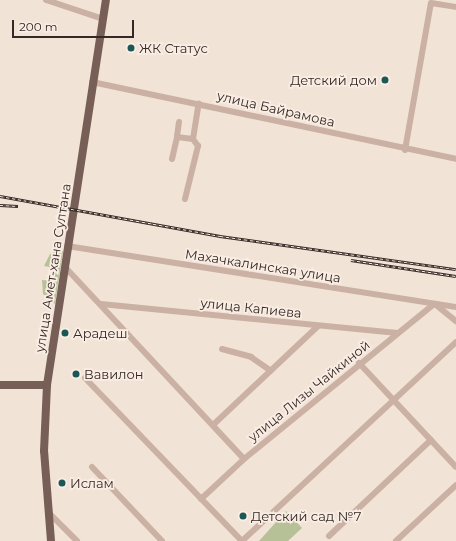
<!DOCTYPE html>
<meta charset="utf-8">
<style>
body{margin:0}
#map{position:relative;width:456px;height:541px;overflow:hidden;background:#f2e3d7;font-family:Montserrat,sans-serif}
div>[style]{position:absolute}
.green>*{inset:0;background:#b7c197}
.minor>*{height:6px;margin:-3px;padding:0 3px;transform-origin:3px;border-radius:3px;background:#cab1a3}
.major>*{height:8px;margin:-4px;padding:0 4px;transform-origin:4px;border-radius:4px;background:#775e56}
.rail>*{height:2.5px;margin-top:-1.25px;transform-origin:0;background:repeating-linear-gradient(90deg,#f9ede4 0 3px,#352925 0 6px);box-sizing:border-box;border-block:1px solid #352925}
.dots>*{width:11px;height:11px;translate:-50% -50%;box-sizing:border-box;border:2px solid #f9ede4;border-radius:50%}
span{translate:-50% -50%;white-space:nowrap;text-align:center;line-height:1.15;-webkit-text-stroke:3.5px #f9ede4;paint-order:stroke}
.poi-label{font-size:13px;color:#352925}
.left{translate:0 -50%;text-align:left}
.right{translate:-100% -50%;text-align:right}
.street-label{font-size:13px;color:#352925}
.scale{position:absolute;left:12px;top:20px;width:122px;height:18px;box-sizing:border-box;border:2px solid #352925;border-top:0;padding-left:5px;font-size:12px;line-height:14px;white-space:nowrap;color:#352925;-webkit-text-stroke:3px #f9ede4;paint-order:stroke}
</style>
<div id="map">
<div class="green">
<div style="clip-path:polygon(58px 250px,63px 251px,55px 304px,43px 294px,42px 280px,53px 281px,55px 268px,44px 266px,50px 254px)"></div>
<div style="clip-path:polygon(286px 511px,302px 528px,288px 541px,259px 541px)"></div>
</div>
<div class="minor">
<div style="left:46px;top:0;width:60px;rotate:18.4deg"></div>
<div style="left:92px;top:82px;width:372px;rotate:11.9deg"></div>
<div style="left:179px;top:122px;width:15px;rotate:98deg"></div>
<div style="left:177px;top:137px;width:16px;rotate:7deg"></div>
<div style="left:193px;top:139px;width:36px;rotate:-81deg"></div>
<div style="left:405px;top:150px;width:149px;rotate:-80deg"></div>
<div style="left:431px;top:3px;width:25px;rotate:9deg"></div>
<div style="left:172px;top:159px;width:23px;rotate:-77deg"></div>
<div style="left:185px;top:199px;width:55px;rotate:-76.2deg"></div>
<div style="left:198px;top:146px;width:9px;rotate:-126deg"></div>
<div style="left:67px;top:246px;width:394px;rotate:8.9deg"></div>
<div style="left:65px;top:267px;width:262px;rotate:47deg"></div>
<div style="left:101px;top:304px;width:298px;rotate:5.6deg"></div>
<div style="left:436px;top:305px;width:26px;rotate:39deg"></div>
<div style="left:222px;top:349px;width:30px;rotate:15deg"></div>
<div style="left:251px;top:357px;width:24px;rotate:35deg"></div>
<div style="left:359px;top:363px;width:142px;rotate:47deg"></div>
<div style="left:85px;top:378px;width:226px;rotate:46.1deg"></div>
<div style="left:213px;top:425px;width:144px;rotate:-43.3deg"></div>
<div style="left:92px;top:467px;width:102px;rotate:46.6deg"></div>
<div style="left:201px;top:499px;width:59px;rotate:-42.9deg"></div>
<div style="left:244px;top:459px;width:245px;rotate:-39.2deg"></div>
<div style="left:48px;top:512px;width:41px;rotate:45deg"></div>
<div style="left:329px;top:536px;width:140px;rotate:-43.3deg"></div>
<div style="left:242px;top:541px;width:292px;rotate:-42.9deg"></div>
<div style="left:396px;top:541px;width:82px;rotate:-43deg"></div>
</div>
<div class="major">
<div style="left:0;top:385px;width:47px"></div>
<div style="left:51px;top:541px;width:90px;rotate:-94.4deg"></div>
<div style="left:44px;top:451px;width:66px;rotate:-87.4deg"></div>
<div style="left:47px;top:385px;width:389px;rotate:-81.3deg"></div>
</div>
<div class="rail">
<div style="left:0;top:196px;width:224px;rotate:10.3deg"></div>
<div style="left:220px;top:236px;width:238px;rotate:8deg"></div>
<div style="left:0;top:205px;width:18px;rotate:3deg"></div>
<div style="left:351px;top:260px;width:106px;rotate:8.7deg"></div>
</div>
<div class="dots">
<div style="left:131px;top:48px;background:#1a5755"></div>
<div style="left:385px;top:80px;background:#1a5755"></div>
<div style="left:65px;top:333px;background:#1a5755"></div>
<div style="left:76px;top:374px;background:#1a5755"></div>
<div style="left:62px;top:483px;background:#1a5755"></div>
<div style="left:243px;top:516px;background:#1a5755"></div>
</div>
<div class="poi-label">
<span class="left" style="left:139px;top:48px">ЖК Статус</span>
<span class="right" style="left:377px;top:80px">Детский дом</span>
<span class="left" style="left:73px;top:333px">Арадеш</span>
<span class="left" style="left:84px;top:374px">Вавилон</span>
<span class="left" style="left:70px;top:483px">Ислам</span>
<span class="left" style="left:251px;top:516px">Детский сад №7</span>
</div>
<div class="street-label">
<span style="left:276px;top:109px;rotate:13deg">улица Байрамова</span>
<span style="left:263px;top:266px;rotate:9deg">Махачкалинская улица</span>
<span style="left:53px;top:268px;rotate:-81deg">улица Амет-хана Султана</span>
<span style="left:251px;top:308px;rotate:6deg">улица Капиева</span>
<span style="left:309px;top:391px;rotate:-39deg">улица Лизы Чайкиной</span>
</div>
<div class="scale">200 m</div>
</div>
